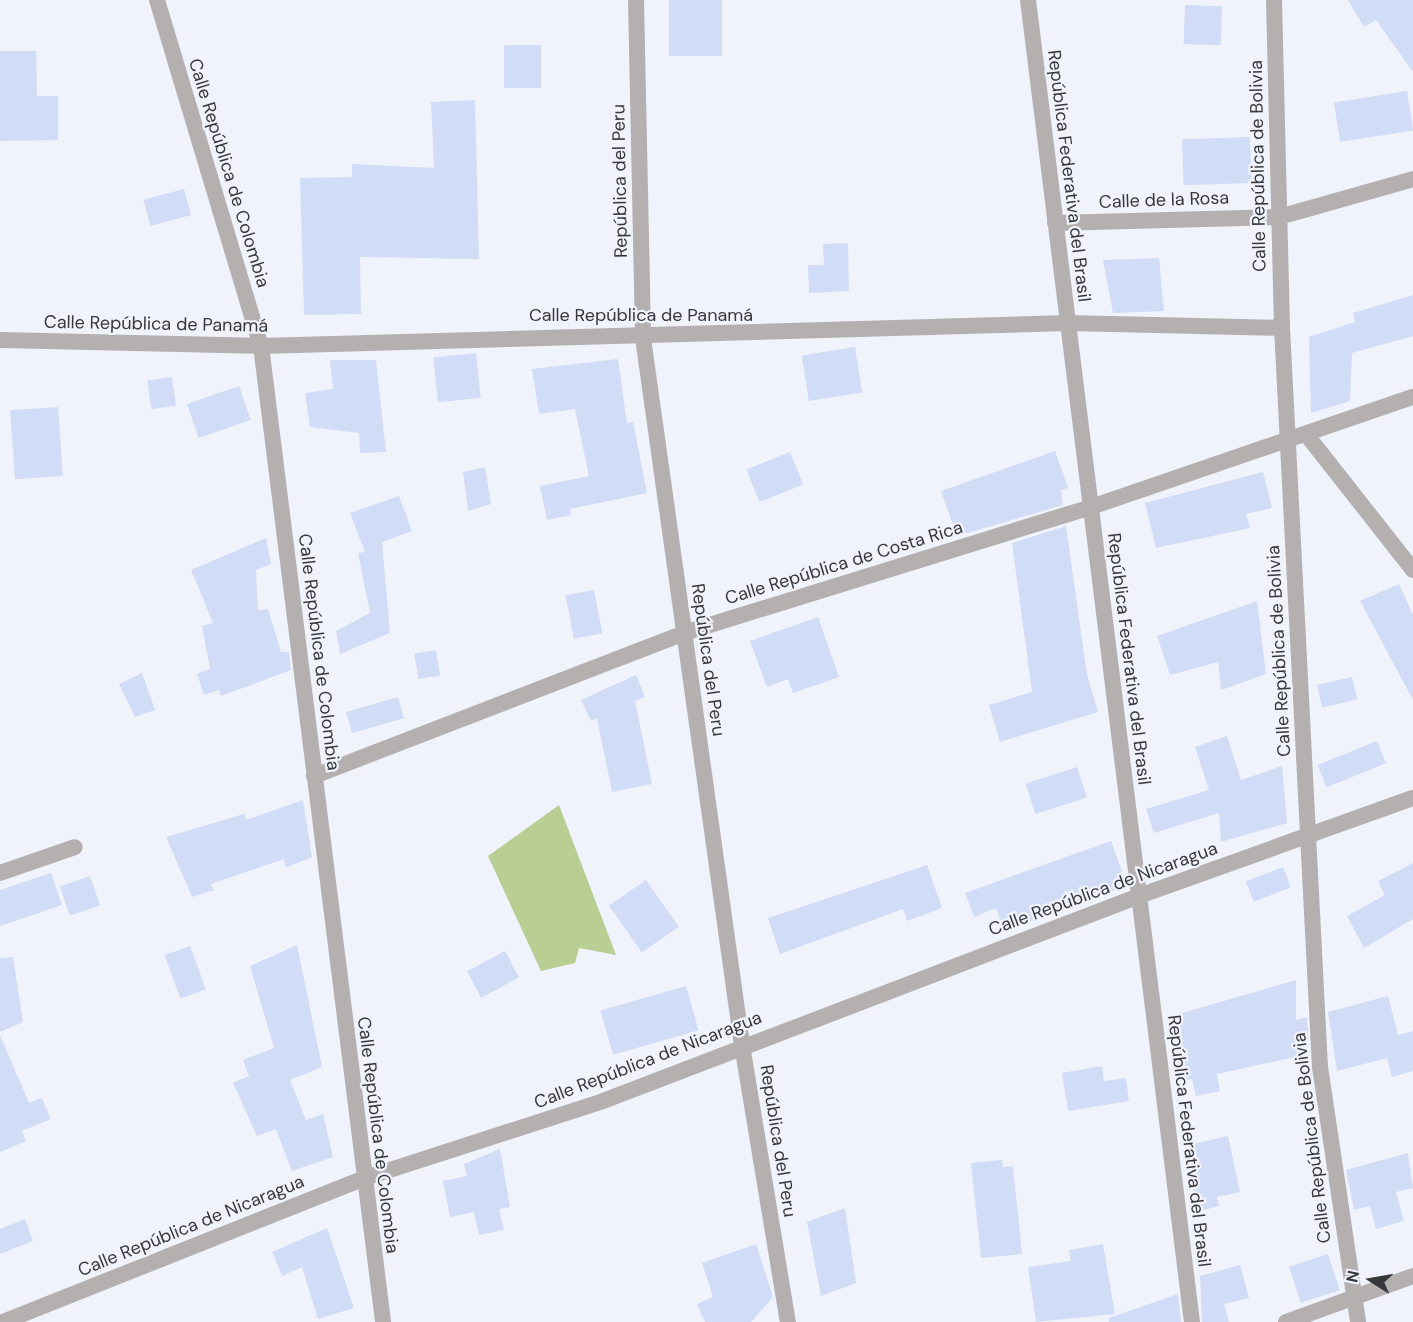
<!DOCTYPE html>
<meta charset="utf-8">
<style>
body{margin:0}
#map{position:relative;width:1413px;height:1322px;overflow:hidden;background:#f0f3fc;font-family:"DM Sans",sans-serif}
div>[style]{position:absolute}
.green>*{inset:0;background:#b9ce93}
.building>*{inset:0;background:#d1dcf6;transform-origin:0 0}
.minor>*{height:16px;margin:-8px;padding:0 8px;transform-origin:8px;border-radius:8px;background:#b4b0af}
span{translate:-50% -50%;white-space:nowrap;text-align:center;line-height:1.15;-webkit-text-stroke:4.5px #f0f3fc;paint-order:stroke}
.street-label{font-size:18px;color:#37383b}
.north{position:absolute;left:1341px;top:1250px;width:60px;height:60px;-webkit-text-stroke:4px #f0f3fc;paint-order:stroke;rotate:281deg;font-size:16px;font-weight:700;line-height:24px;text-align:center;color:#37383b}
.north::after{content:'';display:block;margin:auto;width:21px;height:27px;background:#37383b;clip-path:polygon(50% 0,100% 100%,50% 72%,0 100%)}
</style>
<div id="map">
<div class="green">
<div style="clip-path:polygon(559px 805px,616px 955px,579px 948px,575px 963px,541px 971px,488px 856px)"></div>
</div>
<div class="building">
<div style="left:669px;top:0;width:53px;height:56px"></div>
<div style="clip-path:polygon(1348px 0,1413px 0,1413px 72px,1376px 20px,1364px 27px)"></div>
<div style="left:1185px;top:5px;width:37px;height:39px;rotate:2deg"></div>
<div style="left:504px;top:45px;width:37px;height:43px"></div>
<div style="clip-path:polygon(0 51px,36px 51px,37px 96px,58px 96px,58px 140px,0 141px)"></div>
<div style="left:1407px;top:91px;width:40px;height:74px;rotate:81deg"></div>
<div style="clip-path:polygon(475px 100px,479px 259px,360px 257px,361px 314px,304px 315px,300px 178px,352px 177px,352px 164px,434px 168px,431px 102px)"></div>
<div style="left:1250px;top:137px;width:46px;height:68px;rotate:88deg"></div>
<div style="left:184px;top:189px;width:27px;height:42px;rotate:75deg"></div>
<div style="clip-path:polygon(848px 243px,849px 291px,809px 293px,808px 265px,824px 265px,823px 244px)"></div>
<div style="clip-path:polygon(1159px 258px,1164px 311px,1113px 313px,1103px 260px)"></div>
<div style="clip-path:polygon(1413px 295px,1413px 336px,1352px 353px,1350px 401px,1311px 413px,1309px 337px,1355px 322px,1353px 313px)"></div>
<div style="left:855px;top:347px;width:46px;height:54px;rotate:81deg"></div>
<div style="left:476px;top:353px;width:45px;height:43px;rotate:84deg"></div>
<div style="clip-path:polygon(618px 359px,627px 423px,633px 422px,647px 493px,570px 509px,571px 515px,547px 520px,540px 486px,589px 476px,575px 409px,539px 414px,532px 369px)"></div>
<div style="clip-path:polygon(330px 360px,376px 360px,386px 452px,360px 453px,359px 433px,310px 427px,305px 393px,333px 389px)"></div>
<div style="left:172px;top:377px;width:29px;height:25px;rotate:82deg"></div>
<div style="left:239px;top:386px;width:36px;height:55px;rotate:71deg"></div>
<div style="left:58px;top:407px;width:69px;height:48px;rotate:86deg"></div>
<div style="clip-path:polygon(1055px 451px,1068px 488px,1061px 490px,1063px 505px,957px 536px,941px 491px)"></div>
<div style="left:790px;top:452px;width:35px;height:47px;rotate:68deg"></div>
<div style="clip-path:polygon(485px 467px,491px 504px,468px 511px,463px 472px)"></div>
<div style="clip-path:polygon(1263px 472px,1272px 508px,1246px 514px,1250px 528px,1156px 548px,1145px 503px)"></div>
<div style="clip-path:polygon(399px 496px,412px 531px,382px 542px,390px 633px,340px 654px,336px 631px,370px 613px,358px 553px,365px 552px,350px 513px)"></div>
<div style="clip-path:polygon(1066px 526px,1087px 675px,1098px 712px,1000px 742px,989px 705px,1032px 692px,1012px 543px)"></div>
<div style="clip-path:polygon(266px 538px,271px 564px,256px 570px,258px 610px,268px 609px,281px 652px,289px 652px,291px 670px,221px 696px,219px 690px,204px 695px,197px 674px,210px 669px,202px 626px,213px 623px,191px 570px)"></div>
<div style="clip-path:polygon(1399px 584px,1413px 615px,1413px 700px,1360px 601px)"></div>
<div style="left:594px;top:590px;width:44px;height:29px;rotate:79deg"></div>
<div style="clip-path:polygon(1257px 601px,1266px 674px,1221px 690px,1218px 662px,1170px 675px,1157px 636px)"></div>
<div style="clip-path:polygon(818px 617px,839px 677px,793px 693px,788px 679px,767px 687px,750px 641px)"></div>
<div style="left:436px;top:650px;width:26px;height:22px;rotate:81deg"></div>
<div style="clip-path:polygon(142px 673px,155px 710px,135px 717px,119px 684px)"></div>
<div style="clip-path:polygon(636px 675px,645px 697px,635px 701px,652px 784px,612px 792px,597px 718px,591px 721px,581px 700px)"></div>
<div style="left:1352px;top:677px;width:23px;height:36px;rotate:77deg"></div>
<div style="left:398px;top:697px;width:22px;height:54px;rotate:74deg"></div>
<div style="clip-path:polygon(1227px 736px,1241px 780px,1282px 766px,1287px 823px,1221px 842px,1219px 813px,1154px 833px,1146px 809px,1209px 790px,1195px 747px)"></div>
<div style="left:1377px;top:741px;width:24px;height:64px;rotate:68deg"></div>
<div style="left:1077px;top:767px;width:32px;height:54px;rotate:72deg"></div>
<div style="clip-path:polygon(303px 800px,312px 857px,285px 868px,284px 859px,211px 884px,214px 890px,192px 897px,166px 837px,244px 814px,246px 820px)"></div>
<div style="clip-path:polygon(1111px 841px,1127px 886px,1004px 931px,996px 908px,974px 917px,965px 893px)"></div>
<div style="clip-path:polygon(1413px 863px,1413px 919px,1364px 948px,1347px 916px,1385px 895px,1378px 881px)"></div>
<div style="clip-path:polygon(927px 865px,942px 908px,907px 921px,903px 909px,780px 954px,768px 918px)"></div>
<div style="left:1283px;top:867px;width:22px;height:40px;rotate:69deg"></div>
<div style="clip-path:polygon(51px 873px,62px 905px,0 926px,0 890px)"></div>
<div style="left:90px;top:876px;width:31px;height:32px;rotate:71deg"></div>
<div style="left:646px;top:880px;width:57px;height:45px;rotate:55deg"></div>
<div style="clip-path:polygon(297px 945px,322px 1067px,290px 1080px,306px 1120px,323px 1114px,333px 1157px,292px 1171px,276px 1129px,257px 1136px,233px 1083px,249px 1076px,243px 1060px,274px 1048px,250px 966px)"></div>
<div style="left:190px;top:946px;width:46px;height:27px;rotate:70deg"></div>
<div style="left:505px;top:951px;width:30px;height:43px;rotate:62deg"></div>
<div style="clip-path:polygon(13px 957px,23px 1022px,0 1032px,0 958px)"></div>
<div style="clip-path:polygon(1296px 980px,1296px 1020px,1307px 1017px,1309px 1054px,1217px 1074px,1220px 1091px,1196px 1096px,1192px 1079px,1186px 1080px,1172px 1016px)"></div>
<div style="left:686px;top:986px;width:46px;height:89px;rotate:74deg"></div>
<div style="clip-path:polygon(1388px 996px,1398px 1035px,1413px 1031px,1413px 1071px,1392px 1077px,1387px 1058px,1337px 1071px,1328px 1012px)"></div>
<div style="clip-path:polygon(0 1035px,29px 1103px,42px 1098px,51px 1119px,22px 1131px,26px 1141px,0 1152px)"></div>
<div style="clip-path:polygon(1102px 1066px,1104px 1081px,1126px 1078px,1129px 1101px,1068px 1111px,1062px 1073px)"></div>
<div style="clip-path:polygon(1228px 1136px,1240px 1192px,1217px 1197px,1219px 1206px,1196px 1212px,1189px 1145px)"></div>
<div style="clip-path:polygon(500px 1149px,510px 1207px,499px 1209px,504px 1230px,479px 1235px,474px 1212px,450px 1217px,443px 1181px,467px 1176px,464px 1164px)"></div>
<div style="clip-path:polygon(1408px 1153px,1413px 1188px,1396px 1192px,1404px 1221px,1376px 1229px,1370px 1206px,1354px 1210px,1346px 1170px)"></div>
<div style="clip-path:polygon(1002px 1160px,1003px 1167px,1013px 1166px,1022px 1254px,981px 1258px,971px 1163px)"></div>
<div style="clip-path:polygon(845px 1208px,856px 1283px,821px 1296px,807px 1222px)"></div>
<div style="clip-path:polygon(25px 1219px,33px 1241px,0 1254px,0 1229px)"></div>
<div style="clip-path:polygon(327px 1228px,354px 1308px,318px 1319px,302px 1267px,282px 1276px,272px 1252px)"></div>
<div style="clip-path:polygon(756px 1244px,773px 1297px,751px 1322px,705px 1322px,697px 1304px,713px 1297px,702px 1263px)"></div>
<div style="clip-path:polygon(1103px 1244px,1115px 1314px,1036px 1322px,1028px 1267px,1071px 1261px,1069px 1250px)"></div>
<div style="left:1328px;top:1254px;width:38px;height:41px;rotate:72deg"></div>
<div style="clip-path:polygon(1240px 1265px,1249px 1298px,1224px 1304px,1229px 1322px,1202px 1322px,1200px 1276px)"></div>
<div style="clip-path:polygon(1178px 1294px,1181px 1322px,1109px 1322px,1109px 1318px)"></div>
</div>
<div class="minor">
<div style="left:157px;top:0;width:361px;rotate:73.3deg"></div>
<div style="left:261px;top:346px;width:984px;rotate:82.87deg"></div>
<div style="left:636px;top:0;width:338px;rotate:88.8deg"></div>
<div style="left:643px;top:338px;width:714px;rotate:82.03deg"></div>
<div style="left:742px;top:1045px;width:281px;rotate:80.6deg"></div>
<div style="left:1028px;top:0;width:1332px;rotate:82.93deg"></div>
<div style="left:1274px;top:0;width:328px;rotate:88.6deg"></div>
<div style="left:1282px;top:328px;width:740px;rotate:87.06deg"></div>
<div style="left:1320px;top:1067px;width:258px;rotate:81.5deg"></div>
<div style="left:1055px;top:223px;width:224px;rotate:-1.5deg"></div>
<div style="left:1279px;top:217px;width:139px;rotate:-15.8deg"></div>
<div style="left:0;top:340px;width:261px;rotate:1.3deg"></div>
<div style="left:261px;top:346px;width:807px;rotate:-1.63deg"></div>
<div style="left:1068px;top:323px;width:214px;rotate:1.3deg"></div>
<div style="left:1306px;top:434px;width:173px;rotate:51.8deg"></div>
<div style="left:314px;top:776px;width:397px;rotate:-21.1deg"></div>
<div style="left:684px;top:633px;width:426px;rotate:-17.2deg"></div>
<div style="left:1091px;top:507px;width:340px;rotate:-18.9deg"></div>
<div style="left:0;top:873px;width:79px;rotate:-19.1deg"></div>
<div style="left:3px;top:1322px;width:386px;rotate:-21.7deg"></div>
<div style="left:362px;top:1179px;width:253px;rotate:-17.9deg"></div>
<div style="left:603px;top:1101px;width:574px;rotate:-20.93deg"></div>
<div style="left:1139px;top:896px;width:291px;rotate:-19.7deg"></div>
<div style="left:1286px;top:1322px;width:135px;rotate:-19.9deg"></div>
</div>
<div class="street-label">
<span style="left:1258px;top:166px;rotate:-91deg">Calle República de Bolivia</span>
<span style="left:229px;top:173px;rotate:73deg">Calle República de Colombia</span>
<span style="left:1069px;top:176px;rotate:83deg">República Federativa del Brasil</span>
<span style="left:620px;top:181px;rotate:-91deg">República del Peru</span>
<span style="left:1164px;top:200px;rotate:-2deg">Calle de la Rosa</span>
<span style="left:641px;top:315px">Calle República de Panamá</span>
<span style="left:156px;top:324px;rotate:1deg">Calle República de Panamá</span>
<span style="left:844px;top:563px;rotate:-17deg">Calle República de Costa Rica</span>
<span style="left:1279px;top:651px;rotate:-93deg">Calle República de Bolivia</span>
<span style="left:319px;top:652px;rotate:83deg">Calle República de Colombia</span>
<span style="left:1129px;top:659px;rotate:83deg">República Federativa del Brasil</span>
<span style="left:708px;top:660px;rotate:82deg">República del Peru</span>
<span style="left:1103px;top:889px;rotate:-20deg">Calle República de Nicaragua</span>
<span style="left:648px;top:1060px;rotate:-21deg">Calle República de Nicaragua</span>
<span style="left:378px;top:1135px;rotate:83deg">Calle República de Colombia</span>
<span style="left:1312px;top:1138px;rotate:-97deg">Calle República de Bolivia</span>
<span style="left:778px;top:1141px;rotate:81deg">República del Peru</span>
<span style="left:1189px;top:1141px;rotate:83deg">República Federativa del Brasil</span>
<span style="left:191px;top:1226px;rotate:-22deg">Calle República de Nicaragua</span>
</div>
<div class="north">N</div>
</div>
